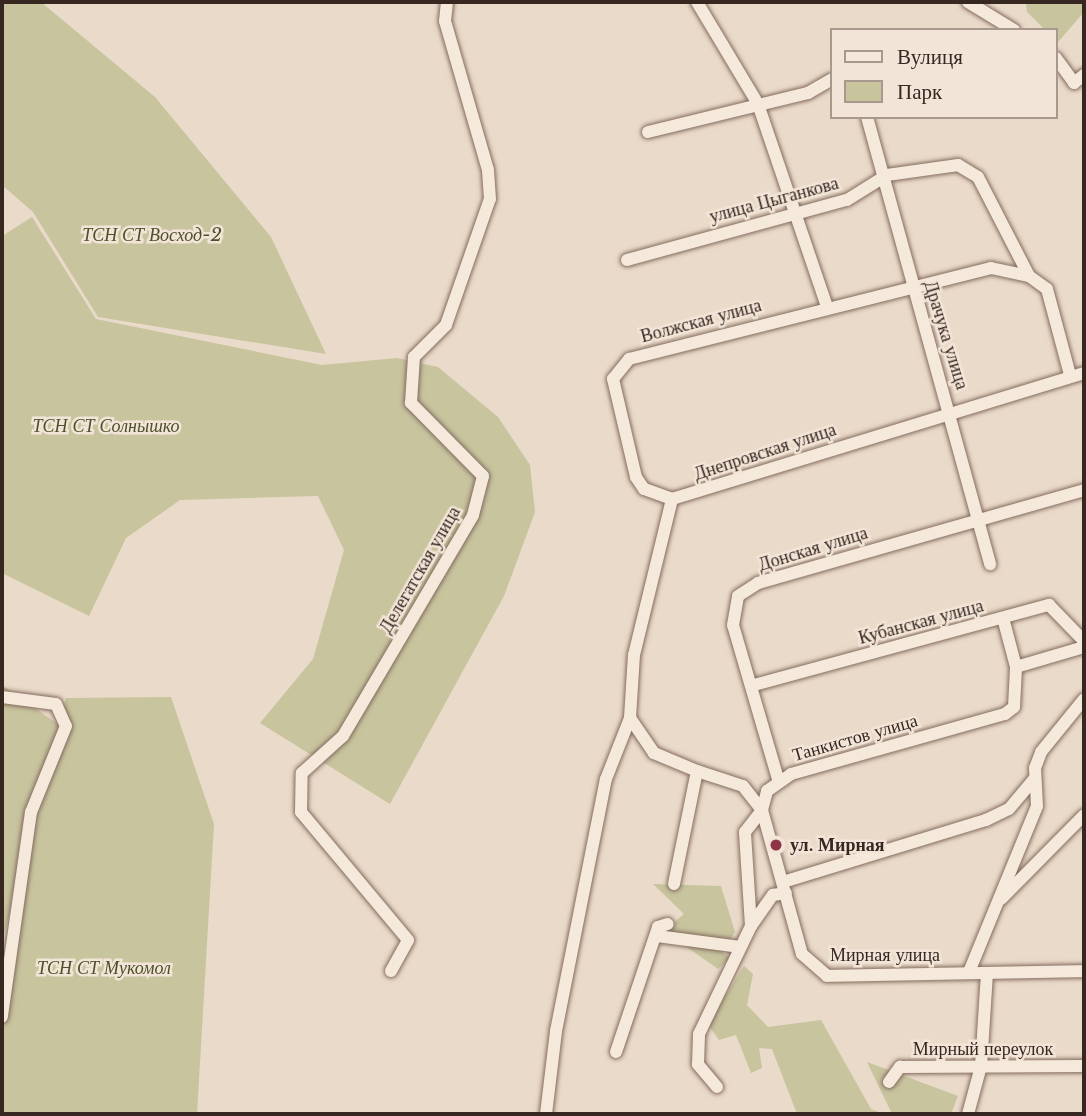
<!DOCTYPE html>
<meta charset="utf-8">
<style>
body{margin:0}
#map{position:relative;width:1086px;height:1116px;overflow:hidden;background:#eadac9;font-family:"Libre Baskerville",serif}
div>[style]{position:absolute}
.green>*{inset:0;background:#c7c49e}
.roads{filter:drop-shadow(0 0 2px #846c5f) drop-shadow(0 0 2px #846c5f)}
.minor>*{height:12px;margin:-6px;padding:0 6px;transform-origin:6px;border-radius:6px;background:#f5e9db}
.dots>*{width:19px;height:19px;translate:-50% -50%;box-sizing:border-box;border:4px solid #f2e5d7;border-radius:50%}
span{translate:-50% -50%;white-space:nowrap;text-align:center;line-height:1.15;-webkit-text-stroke:5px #f2e5d7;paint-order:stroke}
.street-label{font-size:18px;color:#362821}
.park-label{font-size:18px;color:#4d502a;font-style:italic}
.poi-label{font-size:18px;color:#362821;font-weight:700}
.left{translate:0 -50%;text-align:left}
.frame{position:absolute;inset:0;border:4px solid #362821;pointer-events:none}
.legend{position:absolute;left:830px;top:28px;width:228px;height:91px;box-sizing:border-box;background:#f2e5d7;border:2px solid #a7998e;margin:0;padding:9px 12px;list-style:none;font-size:21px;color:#362821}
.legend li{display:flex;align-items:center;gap:14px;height:35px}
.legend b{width:35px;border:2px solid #a7998e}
</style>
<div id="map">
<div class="green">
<div style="clip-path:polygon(2px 2px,41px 2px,155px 97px,271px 237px,326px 354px,98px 317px,33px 212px,2px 185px)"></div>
<div style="clip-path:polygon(1026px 2px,1084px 2px,1084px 12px,1058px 42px,1056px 30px,1045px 30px,1027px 12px)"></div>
<div style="clip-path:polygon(32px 217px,96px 319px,322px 365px,397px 358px,438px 367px,498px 417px,530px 465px,535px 512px,504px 596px,390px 804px,260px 723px,313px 659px,344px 550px,318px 496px,180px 500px,126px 538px,89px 616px,2px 573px,2px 236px)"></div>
<div style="clip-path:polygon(2px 685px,59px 725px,66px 698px,171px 697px,214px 824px,197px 1114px,2px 1114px,2px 961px,54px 745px,2px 942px)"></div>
<div style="clip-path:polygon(653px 884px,721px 886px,735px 932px,722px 952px,730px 958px,718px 969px,664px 931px,684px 914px)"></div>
<div style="clip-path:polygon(744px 966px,753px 974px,747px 1005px,768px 1027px,821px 1020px,871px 1109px,884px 1114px,797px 1114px,772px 1049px,759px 1048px,762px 1068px,751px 1073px,736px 1035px,719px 1040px,708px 1024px)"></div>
<div style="clip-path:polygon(867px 1062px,958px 1096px,951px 1114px,892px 1114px)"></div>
</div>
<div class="roads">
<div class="minor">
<div style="left:697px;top:2px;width:119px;rotate:59.1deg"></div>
<div style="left:758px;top:104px;width:211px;rotate:71.2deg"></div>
<div style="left:968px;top:2px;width:54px;rotate:31.3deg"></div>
<div style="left:1056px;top:58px;width:31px;rotate:54deg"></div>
<div style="left:1074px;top:83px;width:13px;rotate:-39deg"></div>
<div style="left:867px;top:117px;width:464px;rotate:74.6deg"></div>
<div style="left:648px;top:132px;width:165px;rotate:-13.7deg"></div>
<div style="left:808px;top:93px;width:28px;rotate:-30deg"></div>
<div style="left:627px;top:260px;width:228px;rotate:-15.3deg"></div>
<div style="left:847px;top:200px;width:47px;rotate:-32deg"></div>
<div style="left:887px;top:175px;width:72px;rotate:-8deg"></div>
<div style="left:958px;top:165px;width:23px;rotate:31deg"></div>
<div style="left:978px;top:177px;width:111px;rotate:62.7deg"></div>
<div style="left:672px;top:499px;width:30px;rotate:-160deg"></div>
<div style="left:644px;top:489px;width:14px;rotate:-124deg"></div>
<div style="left:636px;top:477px;width:101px;rotate:-103.2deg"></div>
<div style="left:613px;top:379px;width:26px;rotate:-51deg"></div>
<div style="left:629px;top:359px;width:373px;rotate:-14.1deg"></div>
<div style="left:991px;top:268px;width:39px;rotate:12deg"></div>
<div style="left:1029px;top:276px;width:22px;rotate:36deg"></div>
<div style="left:1047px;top:289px;width:89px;rotate:75deg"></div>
<div style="left:1003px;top:618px;width:51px;rotate:75.1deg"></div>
<div style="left:754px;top:685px;width:306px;rotate:-15.2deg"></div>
<div style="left:1049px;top:605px;width:50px;rotate:45.8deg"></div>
<div style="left:2px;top:697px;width:54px;rotate:7.4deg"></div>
<div style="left:56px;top:704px;width:24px;rotate:66deg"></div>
<div style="left:66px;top:726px;width:93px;rotate:112.1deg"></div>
<div style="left:31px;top:812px;width:207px;rotate:98.1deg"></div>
<div style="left:697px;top:771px;width:47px;rotate:-157.3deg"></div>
<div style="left:654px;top:753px;width:42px;rotate:-124.4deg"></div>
<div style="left:630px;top:718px;width:63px;rotate:-86.4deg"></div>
<div style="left:634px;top:655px;width:161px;rotate:-76.3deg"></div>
<div style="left:672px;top:499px;width:431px;rotate:-17deg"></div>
<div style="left:778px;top:779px;width:160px;rotate:-106.3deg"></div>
<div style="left:733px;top:625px;width:29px;rotate:-80deg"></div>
<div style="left:738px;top:596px;width:24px;rotate:-33deg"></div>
<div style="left:758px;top:583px;width:339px;rotate:-15.9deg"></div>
<div style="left:762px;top:810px;width:149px;rotate:74.5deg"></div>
<div style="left:802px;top:954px;width:33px;rotate:41deg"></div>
<div style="left:827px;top:976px;width:257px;rotate:-1.1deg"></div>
<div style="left:783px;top:882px;width:212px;rotate:-17deg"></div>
<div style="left:986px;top:820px;width:25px;rotate:-26deg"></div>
<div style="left:1009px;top:809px;width:40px;rotate:-50deg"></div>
<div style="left:674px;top:884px;width:115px;rotate:-78.5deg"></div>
<div style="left:697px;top:771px;width:48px;rotate:18.1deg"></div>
<div style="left:743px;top:786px;width:31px;rotate:52deg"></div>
<div style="left:762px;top:810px;width:20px;rotate:-75deg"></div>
<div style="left:767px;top:791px;width:29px;rotate:-35deg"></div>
<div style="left:791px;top:774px;width:222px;rotate:-15.7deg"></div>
<div style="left:1005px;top:714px;width:11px;rotate:-38deg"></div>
<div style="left:1014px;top:707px;width:40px;rotate:-87.1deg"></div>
<div style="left:1016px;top:667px;width:71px;rotate:-16.4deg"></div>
<div style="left:1001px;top:899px;width:118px;rotate:-45.3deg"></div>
<div style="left:751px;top:926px;width:94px;rotate:-93.7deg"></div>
<div style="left:745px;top:832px;width:28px;rotate:-52deg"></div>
<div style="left:657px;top:936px;width:84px;rotate:7.5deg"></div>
<div style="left:391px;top:971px;width:35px;rotate:-61deg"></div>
<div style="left:408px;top:940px;width:167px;rotate:-129.9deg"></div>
<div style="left:301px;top:812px;width:39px;rotate:-89deg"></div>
<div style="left:302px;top:773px;width:55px;rotate:-42.1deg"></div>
<div style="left:343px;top:736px;width:256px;rotate:-59.5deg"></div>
<div style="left:473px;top:515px;width:40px;rotate:-75.6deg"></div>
<div style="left:483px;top:476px;width:103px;rotate:-134.6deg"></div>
<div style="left:411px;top:403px;width:46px;rotate:-86.3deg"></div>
<div style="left:414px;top:357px;width:45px;rotate:-45deg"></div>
<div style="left:446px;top:325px;width:133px;rotate:-70.8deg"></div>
<div style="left:490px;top:199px;width:29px;rotate:-94deg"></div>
<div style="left:488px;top:170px;width:155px;rotate:-106.1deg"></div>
<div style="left:445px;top:21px;width:19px;rotate:-84deg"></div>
<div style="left:969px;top:972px;width:179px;rotate:-67.7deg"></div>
<div style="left:1037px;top:806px;width:38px;rotate:-93deg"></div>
<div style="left:1035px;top:768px;width:17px;rotate:-69deg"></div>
<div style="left:1041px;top:752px;width:68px;rotate:-50.9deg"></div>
<div style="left:616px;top:1052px;width:132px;rotate:-71.4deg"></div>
<div style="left:658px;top:927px;width:10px;rotate:-17deg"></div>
<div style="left:889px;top:1082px;width:19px;rotate:-54deg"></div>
<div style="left:900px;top:1067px;width:184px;rotate:-0.3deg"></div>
<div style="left:717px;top:1087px;width:30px;rotate:-130deg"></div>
<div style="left:698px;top:1064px;width:30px;rotate:-88deg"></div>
<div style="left:699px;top:1034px;width:120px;rotate:-64.3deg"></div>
<div style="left:751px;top:926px;width:38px;rotate:-55deg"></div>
<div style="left:773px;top:895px;width:13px;rotate:-9deg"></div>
<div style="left:546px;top:1114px;width:84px;rotate:-83.1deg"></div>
<div style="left:556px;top:1031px;width:257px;rotate:-78.8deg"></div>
<div style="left:606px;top:779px;width:66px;rotate:-68.5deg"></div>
<div style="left:968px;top:1114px;width:50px;rotate:-74.8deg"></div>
<div style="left:981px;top:1066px;width:92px;rotate:-86.3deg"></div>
</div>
</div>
<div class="dots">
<div style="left:776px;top:845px;background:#8c3646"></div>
</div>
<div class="street-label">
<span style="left:774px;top:200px;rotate:-15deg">улица Цыганкова</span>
<span style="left:701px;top:321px;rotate:-15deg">Волжская улица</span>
<span style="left:946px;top:335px;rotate:73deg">Драчука улица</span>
<span style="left:765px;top:452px;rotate:-18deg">Днепровская улица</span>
<span style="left:813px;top:549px;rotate:-17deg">Донская улица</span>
<span style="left:420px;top:570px;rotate:-60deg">Делегатская улица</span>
<span style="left:921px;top:622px;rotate:-15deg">Кубанская улица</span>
<span style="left:855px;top:738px;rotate:-16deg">Танкистов улица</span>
<span style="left:885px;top:955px">Мирная улица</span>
<span style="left:983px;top:1049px">Мирный переулок</span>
</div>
<div class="park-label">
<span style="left:152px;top:235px">ТСН СТ Восход-2</span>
<span style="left:106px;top:426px">ТСН СТ Солнышко</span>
<span style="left:104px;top:968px">ТСН СТ Мукомол</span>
</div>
<div class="poi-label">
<span class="left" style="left:790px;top:845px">ул. Мирная</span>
</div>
<div class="frame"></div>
<ul class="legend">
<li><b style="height:9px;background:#f5e9db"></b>Вулиця</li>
<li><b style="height:19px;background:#c7c49e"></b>Парк</li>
</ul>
</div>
